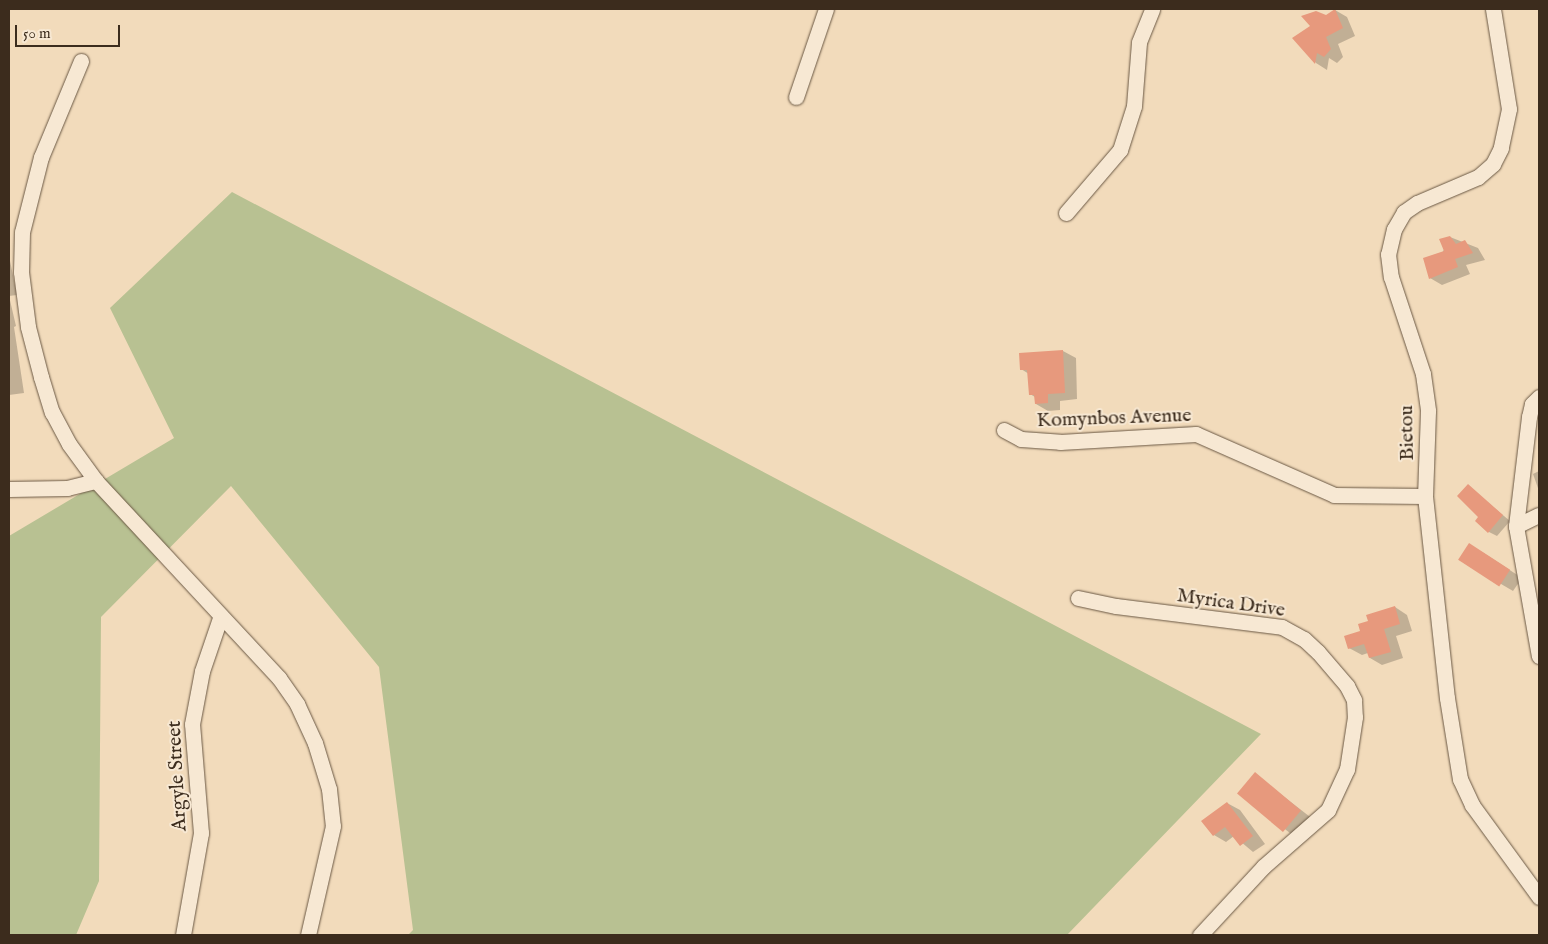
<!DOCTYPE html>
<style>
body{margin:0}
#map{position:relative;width:1548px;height:944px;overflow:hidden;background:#f2dbbb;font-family:"IM FELL English",serif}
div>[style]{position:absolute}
.green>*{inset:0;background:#b8c192}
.shadow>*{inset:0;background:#0003;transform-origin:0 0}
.building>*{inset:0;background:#e7997d;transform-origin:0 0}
.roads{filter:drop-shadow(0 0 1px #6a5844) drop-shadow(0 0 1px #6a5844)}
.minor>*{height:15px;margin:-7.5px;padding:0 7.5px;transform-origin:7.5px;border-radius:7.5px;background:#f7e8d3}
span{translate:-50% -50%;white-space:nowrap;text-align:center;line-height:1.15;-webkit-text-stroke:4px #f7e8d3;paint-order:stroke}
.street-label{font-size:20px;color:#3c2c1d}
.frame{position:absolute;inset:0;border:10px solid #3c2c1d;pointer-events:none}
.scale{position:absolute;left:15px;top:25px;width:105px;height:22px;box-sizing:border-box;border:2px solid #3c2c1d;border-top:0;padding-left:6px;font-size:15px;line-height:18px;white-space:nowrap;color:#3c2c1d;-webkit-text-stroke:4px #f7e8d3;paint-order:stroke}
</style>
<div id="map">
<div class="green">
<div style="clip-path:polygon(232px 192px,1261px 734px,1067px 935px,408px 935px,413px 930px,379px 667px,231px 486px,101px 617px,99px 881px,76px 935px,9px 935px,9px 536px,174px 438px,110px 308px)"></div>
</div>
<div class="shadow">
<div style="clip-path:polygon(1335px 10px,1347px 17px,1355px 36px,1338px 44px,1343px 57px,1337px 63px,1329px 58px,1327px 70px,1316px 63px,1294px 38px)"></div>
<div style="clip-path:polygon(1450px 237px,1478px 248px,1485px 260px,1466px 265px,1470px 274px,1442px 285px,1430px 278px)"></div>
<div style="clip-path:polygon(9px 256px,17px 295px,9px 296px,16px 326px,14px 327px,24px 393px,9px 395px)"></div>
<div style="clip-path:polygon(1063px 351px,1076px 358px,1077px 399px,1060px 401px,1060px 410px,1048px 411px,1036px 404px,1035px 397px,1030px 394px,1029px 374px,1021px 369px,1020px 354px)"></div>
<div style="clip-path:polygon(1539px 471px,1539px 491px,1533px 474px)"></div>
<div style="clip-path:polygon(1468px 486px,1510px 521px,1497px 536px,1489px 532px,1480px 517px)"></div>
<div style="clip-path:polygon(1482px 552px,1522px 578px,1513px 591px,1460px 560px)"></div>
<div style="clip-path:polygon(1395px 607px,1407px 615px,1412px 631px,1396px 636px,1403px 658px,1382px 665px,1370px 658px,1368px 653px,1362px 655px,1349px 648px,1369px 622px)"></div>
<div style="left:1255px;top:774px;width:72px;height:25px;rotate:38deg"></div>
<div style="clip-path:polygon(1227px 803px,1240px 810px,1265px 844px,1253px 852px,1234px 836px,1226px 842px,1214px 835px)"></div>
</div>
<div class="building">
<div style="clip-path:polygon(1335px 9px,1343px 28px,1326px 37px,1331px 49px,1324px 57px,1317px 53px,1315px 64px,1292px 38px,1310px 26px,1301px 16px,1316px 11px,1326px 15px)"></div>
<div style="clip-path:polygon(1450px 236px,1456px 244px,1465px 240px,1473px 253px,1455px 259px,1458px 267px,1429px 279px,1423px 258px,1444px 251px,1439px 239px)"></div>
<div style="clip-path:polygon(1063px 350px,1065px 393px,1048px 394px,1048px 403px,1035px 404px,1034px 395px,1029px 395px,1027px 370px,1020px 370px,1019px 353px)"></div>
<div style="clip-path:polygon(1468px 484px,1503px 515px,1488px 533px,1475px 521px,1478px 517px,1457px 496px)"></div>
<div style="left:1469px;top:543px;width:49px;height:20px;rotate:33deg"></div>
<div style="clip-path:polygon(1395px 606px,1400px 624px,1384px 629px,1391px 652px,1369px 658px,1364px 644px,1348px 649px,1344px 636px,1360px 631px,1358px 624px,1368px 621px,1366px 615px)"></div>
<div style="left:1255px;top:772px;width:60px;height:28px;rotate:40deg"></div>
<div style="clip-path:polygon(1227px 802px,1253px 836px,1240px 846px,1225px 827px,1213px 836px,1201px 821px)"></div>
</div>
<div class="roads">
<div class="minor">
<div style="left:1493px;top:9px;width:101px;rotate:80.9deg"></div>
<div style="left:1509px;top:109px;width:40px;rotate:102deg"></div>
<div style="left:1501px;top:148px;width:18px;rotate:117deg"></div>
<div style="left:1493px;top:164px;width:20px;rotate:139deg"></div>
<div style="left:1478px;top:177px;width:66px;rotate:156.9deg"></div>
<div style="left:1417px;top:203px;width:16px;rotate:145deg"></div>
<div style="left:1404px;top:212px;width:20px;rotate:120deg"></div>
<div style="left:1394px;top:229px;width:26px;rotate:103deg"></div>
<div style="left:1388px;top:254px;width:23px;rotate:83deg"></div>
<div style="left:1391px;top:277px;width:102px;rotate:71.7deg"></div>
<div style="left:1423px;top:374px;width:37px;rotate:82deg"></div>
<div style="left:1428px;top:411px;width:85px;rotate:92deg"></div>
<div style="left:1425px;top:496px;width:203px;rotate:83.8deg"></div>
<div style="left:1447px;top:698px;width:82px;rotate:80.9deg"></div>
<div style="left:1460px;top:779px;width:29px;rotate:65deg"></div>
<div style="left:1472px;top:805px;width:114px;rotate:53.9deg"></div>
<div style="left:81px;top:61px;width:104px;rotate:112.6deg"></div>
<div style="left:41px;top:157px;width:77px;rotate:104.2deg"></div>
<div style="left:22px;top:232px;width:40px;rotate:91.4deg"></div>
<div style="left:21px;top:272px;width:55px;rotate:82.7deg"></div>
<div style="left:28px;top:327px;width:52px;rotate:75.4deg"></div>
<div style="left:41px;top:377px;width:37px;rotate:73deg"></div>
<div style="left:52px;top:412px;width:36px;rotate:62deg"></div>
<div style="left:69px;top:444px;width:46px;rotate:53.9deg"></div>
<div style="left:96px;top:481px;width:269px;rotate:47.1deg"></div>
<div style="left:279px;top:678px;width:32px;rotate:55deg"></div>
<div style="left:297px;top:704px;width:43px;rotate:65.2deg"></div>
<div style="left:315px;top:743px;width:48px;rotate:73.1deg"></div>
<div style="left:329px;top:789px;width:37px;rotate:84deg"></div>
<div style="left:333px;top:826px;width:112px;rotate:102.9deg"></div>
<div style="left:796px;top:97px;width:93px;rotate:-71.2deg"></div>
<div style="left:1066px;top:213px;width:83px;rotate:-49.4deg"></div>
<div style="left:1120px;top:150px;width:46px;rotate:-72.3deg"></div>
<div style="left:1134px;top:106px;width:64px;rotate:-85.5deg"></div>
<div style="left:1139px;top:42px;width:35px;rotate:-68deg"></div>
<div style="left:1539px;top:397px;width:10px;rotate:135deg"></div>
<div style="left:1532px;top:404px;width:13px;rotate:103deg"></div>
<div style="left:1529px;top:417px;width:110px;rotate:96.8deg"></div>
<div style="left:1516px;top:526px;width:132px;rotate:80deg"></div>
<div style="left:1004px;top:430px;width:19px;rotate:28deg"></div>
<div style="left:1021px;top:439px;width:39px;rotate:4deg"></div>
<div style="left:1060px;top:442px;width:136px;rotate:-3.4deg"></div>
<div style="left:1196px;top:434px;width:151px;rotate:23.8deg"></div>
<div style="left:1334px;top:495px;width:91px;rotate:0.6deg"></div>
<div style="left:9px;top:489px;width:58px;rotate:-1deg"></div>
<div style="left:67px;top:488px;width:30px;rotate:-14deg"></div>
<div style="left:1516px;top:526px;width:25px;rotate:-26deg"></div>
<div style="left:1078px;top:598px;width:39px;rotate:12deg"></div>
<div style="left:1116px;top:606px;width:167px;rotate:7.2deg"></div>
<div style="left:1282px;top:627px;width:25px;rotate:29deg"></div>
<div style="left:1304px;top:639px;width:19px;rotate:43deg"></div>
<div style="left:1318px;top:652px;width:45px;rotate:49.5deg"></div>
<div style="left:1347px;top:686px;width:16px;rotate:63deg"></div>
<div style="left:1354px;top:700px;width:17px;rotate:87deg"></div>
<div style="left:1355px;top:717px;width:53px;rotate:98.7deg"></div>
<div style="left:1347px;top:769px;width:45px;rotate:114.9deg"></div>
<div style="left:1328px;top:810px;width:86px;rotate:138.8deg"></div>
<div style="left:1263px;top:867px;width:93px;rotate:132.8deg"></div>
<div style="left:183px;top:935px;width:104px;rotate:-80deg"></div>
<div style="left:201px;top:833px;width:109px;rotate:-94.7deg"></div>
<div style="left:192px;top:724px;width:54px;rotate:-79.3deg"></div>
<div style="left:202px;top:671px;width:56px;rotate:-71.2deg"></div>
</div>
</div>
<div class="street-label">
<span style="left:1114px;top:418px;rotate:-2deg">Komynbos Avenue</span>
<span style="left:1407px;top:433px;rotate:-91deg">Bietou</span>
<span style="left:1231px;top:603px;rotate:8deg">Myrica Drive</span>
<span style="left:177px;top:776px;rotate:-93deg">Argyle Street</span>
</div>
<div class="frame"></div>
<div class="scale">50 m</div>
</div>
